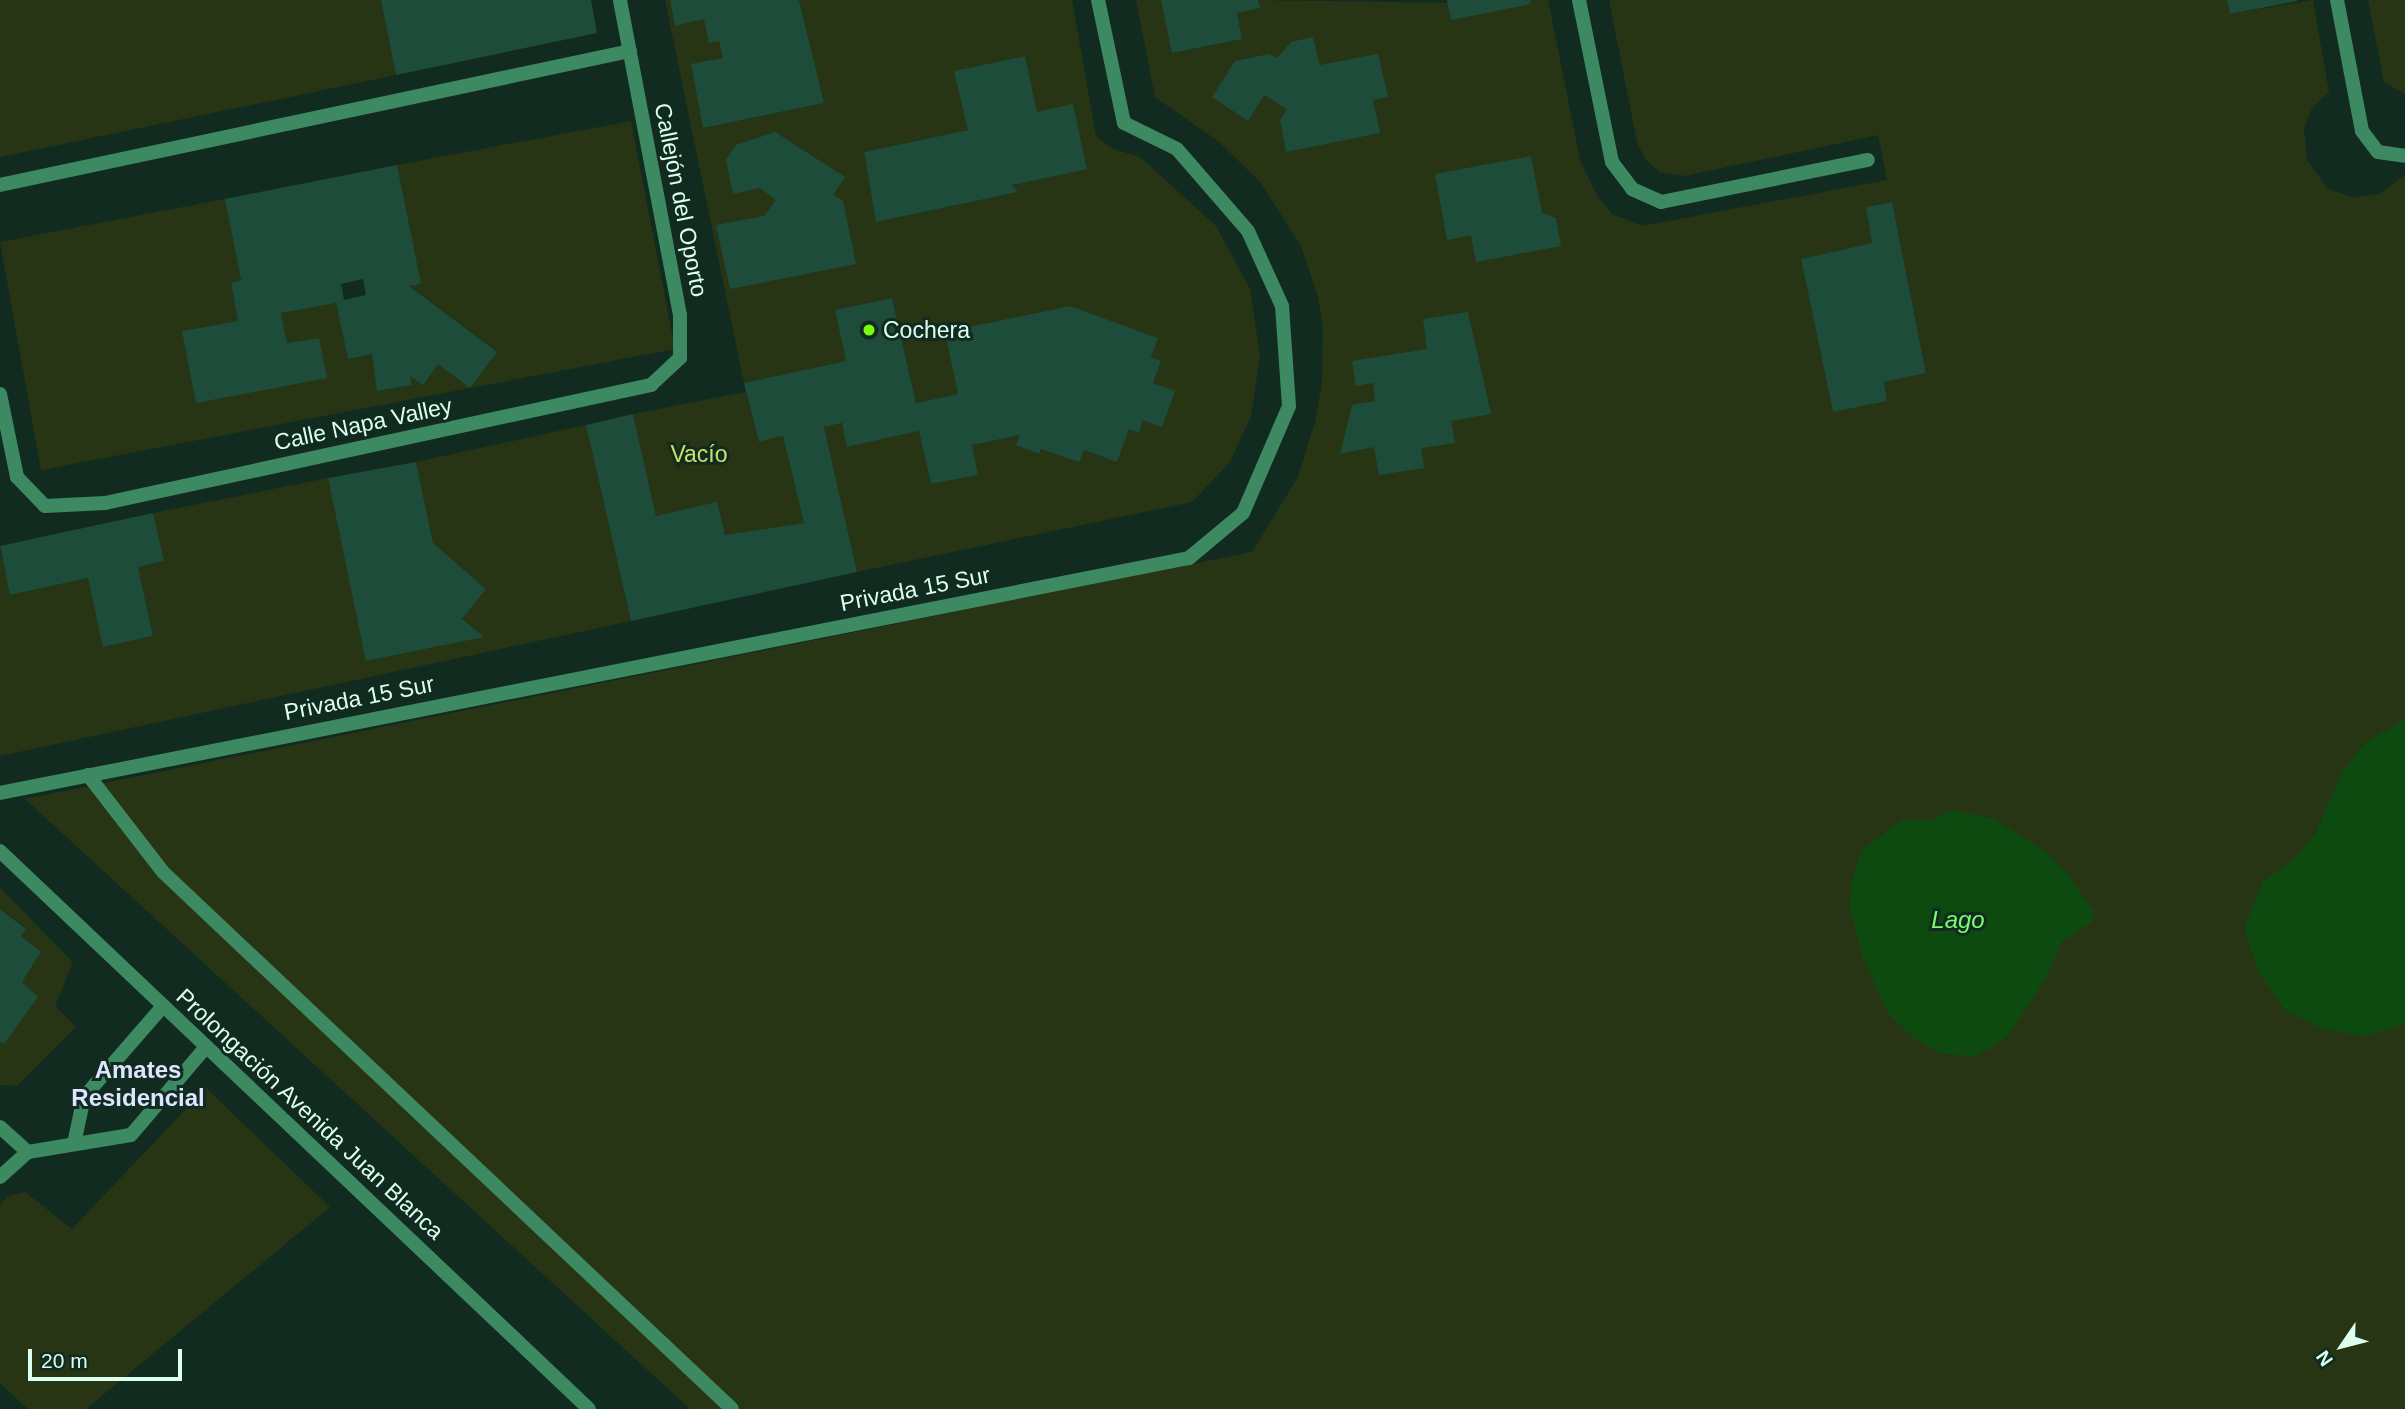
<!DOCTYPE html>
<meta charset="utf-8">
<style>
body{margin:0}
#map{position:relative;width:2405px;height:1409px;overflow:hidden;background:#122b21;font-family:Helvetica,sans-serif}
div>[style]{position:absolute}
.green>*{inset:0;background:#283515}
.water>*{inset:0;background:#0c4a10}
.building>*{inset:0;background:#1e4c3b}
.minor>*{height:14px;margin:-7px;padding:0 7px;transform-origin:7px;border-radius:7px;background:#3d8962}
.dots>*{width:19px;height:19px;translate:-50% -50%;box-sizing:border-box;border:4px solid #122b21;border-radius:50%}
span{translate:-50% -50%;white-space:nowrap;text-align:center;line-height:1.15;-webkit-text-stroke:6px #122b21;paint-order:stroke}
.street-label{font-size:23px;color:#dcffef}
.poi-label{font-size:23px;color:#dcffef}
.left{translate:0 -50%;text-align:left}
.park-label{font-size:23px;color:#c9e067}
.water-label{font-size:24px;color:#7afd6c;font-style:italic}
.neighbourhood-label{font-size:24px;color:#dee5ff;font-weight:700}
.north{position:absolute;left:2307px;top:1311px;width:70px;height:70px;-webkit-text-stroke:5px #122b21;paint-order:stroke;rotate:235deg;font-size:19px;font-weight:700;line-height:28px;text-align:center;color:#dcffef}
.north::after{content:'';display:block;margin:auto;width:24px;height:32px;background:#dcffef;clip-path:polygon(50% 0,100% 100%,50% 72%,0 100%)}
.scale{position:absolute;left:28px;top:1349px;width:154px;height:32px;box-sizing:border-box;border:4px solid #dcffef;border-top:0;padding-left:9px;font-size:21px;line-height:24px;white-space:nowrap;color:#dcffef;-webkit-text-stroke:5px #122b21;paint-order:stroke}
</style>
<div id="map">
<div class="green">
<div style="clip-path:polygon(0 0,381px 0,396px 75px,0 157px)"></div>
<div style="clip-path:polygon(evenodd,665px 0,670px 0,675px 26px,704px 19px,719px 41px,723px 58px,691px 65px,704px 128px,824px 103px,799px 0,1072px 0,1096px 136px,1113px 149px,1140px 157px,1216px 226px,1250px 289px,1260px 356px,1251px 416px,1230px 462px,1192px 502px,857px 572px,824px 427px,842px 423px,848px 447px,919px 431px,931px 484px,978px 475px,972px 445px,1020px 435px,1017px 445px,1039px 454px,1041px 449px,1084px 450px,1117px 462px,1129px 429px,1139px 433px,1143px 420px,1175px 391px,1153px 383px,1161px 361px,1151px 357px,1158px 338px,1070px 306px,946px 332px,958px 394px,916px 403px,892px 298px,835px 310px,846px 361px,744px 383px,665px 0,1025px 56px,1037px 112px,1073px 105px,1087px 168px,1012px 185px,1018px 192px,876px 222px,864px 152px,968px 130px,955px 71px,1025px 56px)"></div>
<div style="clip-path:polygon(evenodd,1136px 0,1161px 0,1173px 53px,1242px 39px,1237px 13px,1259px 8px,1258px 0,1530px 4px,1530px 0,1548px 0,1580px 160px,1597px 196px,1612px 214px,1642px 226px,1887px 180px,1878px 135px,1684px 176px,1660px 172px,1645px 159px,1637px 142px,1609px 0,2227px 0,2230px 14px,2313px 0,2329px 92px,2312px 108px,2304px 129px,2307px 160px,2327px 188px,2353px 198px,2379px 194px,2405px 175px,2405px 1409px,690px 1409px,25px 799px,1252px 552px,1298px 477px,1315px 422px,1322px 383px,1323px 327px,1318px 297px,1301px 246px,1261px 183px,1218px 141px,1155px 97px,1136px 0,1892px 202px,1926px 372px,1884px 382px,1887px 401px,1833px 412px,1801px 259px,1872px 243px,1866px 207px,1892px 202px)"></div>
<div style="clip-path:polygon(2368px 0,2405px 0,2405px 94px,2384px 82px)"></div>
<div style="clip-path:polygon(631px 121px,675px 349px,41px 470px,0 242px,225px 199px,241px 280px,231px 283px,238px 321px,182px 331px,326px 378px,319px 338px,287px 343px,281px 313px,336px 303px,348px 359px,372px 354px,378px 391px,412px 385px,410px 376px,423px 384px,438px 364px,470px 387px,497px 352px,409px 286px,420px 284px,397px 165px)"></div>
<div style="clip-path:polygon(746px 392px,759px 442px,783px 436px,804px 523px,725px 535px,656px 516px,633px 414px)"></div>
<div style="clip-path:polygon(586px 425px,631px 621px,0 756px,0 550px,11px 595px,88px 578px,104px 647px,153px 636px,138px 567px,164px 561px,153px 513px,328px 478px,367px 661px,483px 637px,462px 619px,486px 589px,433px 543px,416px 462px)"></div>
<div style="clip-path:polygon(0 888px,73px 962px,55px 1006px,76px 1027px,17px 1086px,0 1085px,0 1042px,4px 1044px,22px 982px,41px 952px,21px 936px,26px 928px,0 909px)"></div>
<div style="clip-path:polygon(206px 1088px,330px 1207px,86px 1409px,28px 1409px,0 1383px,0 1205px,8px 1196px,25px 1192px,72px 1229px)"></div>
</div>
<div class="water">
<div style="clip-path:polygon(2405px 719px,2405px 1025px,2363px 1036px,2323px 1029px,2285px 1010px,2258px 971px,2244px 927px,2263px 882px,2295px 858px,2315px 834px,2343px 771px,2365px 743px)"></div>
<div style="clip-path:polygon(1950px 810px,1994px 819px,2044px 850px,2067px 873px,2094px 911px,2092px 922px,2062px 941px,2047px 976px,2008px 1036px,1976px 1057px,1940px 1053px,1915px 1039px,1889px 1014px,1863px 959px,1850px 908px,1852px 881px,1862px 850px,1901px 820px,1933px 820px)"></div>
</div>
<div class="building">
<div style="clip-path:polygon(381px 0,591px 0,597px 33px,396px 75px)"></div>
<div style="clip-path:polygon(670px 0,799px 0,824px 103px,703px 128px,691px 64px,723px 58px,719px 41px,709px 43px,704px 19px,675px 26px)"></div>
<div style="clip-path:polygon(1161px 0,1258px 0,1260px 8px,1237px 13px,1242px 39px,1172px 53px)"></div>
<div style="clip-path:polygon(1447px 0,1530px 0,1531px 4px,1451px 20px)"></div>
<div style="clip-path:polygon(2227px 0,2297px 0,2297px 1px,2230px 14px)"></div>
<div style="clip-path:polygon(1313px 37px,1320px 65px,1378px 54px,1388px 97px,1373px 100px,1380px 133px,1286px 152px,1280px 120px,1287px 109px,1264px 95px,1248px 121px,1212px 97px,1235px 61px,1269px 54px,1277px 58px,1291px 42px)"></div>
<div style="clip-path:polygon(1025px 56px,1037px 112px,1073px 104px,1087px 169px,1012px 185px,1018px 192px,876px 222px,864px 152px,968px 130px,954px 71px)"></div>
<div style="clip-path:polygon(775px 132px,845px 177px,833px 195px,843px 201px,856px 264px,730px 289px,716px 225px,764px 216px,776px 200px,760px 188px,733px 194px,726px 160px,736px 145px)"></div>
<div style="clip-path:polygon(1531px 156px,1542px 213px,1556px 218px,1561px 246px,1476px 262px,1471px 235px,1447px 240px,1435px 174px)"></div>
<div style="clip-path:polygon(evenodd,397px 165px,421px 284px,409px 286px,497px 352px,470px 388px,438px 364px,423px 385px,410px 376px,412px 385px,377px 391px,372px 354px,348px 359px,336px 303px,281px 313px,287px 343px,319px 338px,327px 378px,196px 403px,182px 331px,238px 321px,231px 283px,241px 280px,225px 199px,397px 165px,363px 279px,366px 295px,344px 300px,341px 284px,363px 279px)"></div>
<div style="clip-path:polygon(1892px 202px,1926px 373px,1884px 382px,1887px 401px,1833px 412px,1801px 259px,1872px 243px,1866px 207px)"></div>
<div style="clip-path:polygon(892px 298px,916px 403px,958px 394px,945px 332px,1070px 306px,1158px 338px,1151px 357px,1161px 361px,1153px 383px,1175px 391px,1162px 427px,1143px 420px,1139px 433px,1129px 429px,1117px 462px,1084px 450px,1079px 462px,1041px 449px,1039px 454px,1016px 445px,1020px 435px,972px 445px,978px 475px,931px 484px,919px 431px,847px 447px,842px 423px,824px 427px,857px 572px,631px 621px,586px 425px,633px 414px,656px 516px,717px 502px,725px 535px,804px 523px,783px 436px,759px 442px,744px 383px,846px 361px,835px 310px)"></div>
<div style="clip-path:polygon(1468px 312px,1491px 414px,1451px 421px,1455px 443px,1421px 448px,1424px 468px,1379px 475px,1374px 447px,1340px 454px,1352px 405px,1375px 401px,1373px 383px,1356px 386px,1352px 361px,1427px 349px,1423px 319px)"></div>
<div style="clip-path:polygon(416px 462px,433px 543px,486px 589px,462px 619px,484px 637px,366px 661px,328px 478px)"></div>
<div style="clip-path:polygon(153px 513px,164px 561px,138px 567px,153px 636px,103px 647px,88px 578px,10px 595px,0 546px)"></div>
<div style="clip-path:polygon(0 909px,26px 929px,21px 936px,41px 952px,22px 982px,38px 997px,4px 1044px,0 1042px)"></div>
</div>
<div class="minor">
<div style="left:1579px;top:0;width:165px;rotate:78.5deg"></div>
<div style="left:1612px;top:162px;width:34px;rotate:53deg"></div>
<div style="left:1632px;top:189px;width:32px;rotate:24deg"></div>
<div style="left:1661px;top:202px;width:211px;rotate:-11.5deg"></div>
<div style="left:2337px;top:0;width:133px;rotate:79.2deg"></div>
<div style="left:2362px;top:131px;width:26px;rotate:53deg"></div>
<div style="left:2378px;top:152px;width:27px;rotate:8deg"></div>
<div style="left:0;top:185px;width:644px;rotate:-12.01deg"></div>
<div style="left:0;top:394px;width:85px;rotate:78.4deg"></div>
<div style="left:17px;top:477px;width:40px;rotate:46deg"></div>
<div style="left:45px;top:506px;width:60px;rotate:-2.9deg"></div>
<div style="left:105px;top:503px;width:559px;rotate:-12.2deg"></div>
<div style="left:651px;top:385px;width:40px;rotate:-43deg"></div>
<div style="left:680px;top:358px;width:43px;rotate:-90deg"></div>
<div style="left:680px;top:315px;width:321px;rotate:-100.8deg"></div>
<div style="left:88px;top:775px;width:123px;rotate:52.3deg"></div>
<div style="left:163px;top:872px;width:782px;rotate:43.34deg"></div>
<div style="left:0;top:793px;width:1212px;rotate:-11.18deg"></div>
<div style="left:1189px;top:558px;width:70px;rotate:-39.8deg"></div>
<div style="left:1243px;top:513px;width:116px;rotate:-66.7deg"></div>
<div style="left:1289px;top:406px;width:100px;rotate:-94deg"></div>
<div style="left:1282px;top:306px;width:82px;rotate:-114.4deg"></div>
<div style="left:1248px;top:231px;width:108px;rotate:-130.9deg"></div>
<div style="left:1177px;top:149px;width:59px;rotate:-153.9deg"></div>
<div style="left:1124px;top:123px;width:126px;rotate:-101.9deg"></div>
<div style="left:0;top:851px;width:811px;rotate:43.45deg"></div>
<div style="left:0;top:1127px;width:38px;rotate:42deg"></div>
<div style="left:28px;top:1152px;width:104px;rotate:-9.4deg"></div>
<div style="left:131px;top:1135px;width:114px;rotate:-49.6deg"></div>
<div style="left:74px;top:1144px;width:48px;rotate:-78deg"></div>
<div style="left:84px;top:1097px;width:121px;rotate:-49deg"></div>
<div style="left:0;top:1177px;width:38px;rotate:-42deg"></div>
</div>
<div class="dots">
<div style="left:869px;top:330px;background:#7afc0b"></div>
</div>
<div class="street-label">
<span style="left:681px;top:200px;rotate:79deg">Callejón del Oporto</span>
<span style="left:363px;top:424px;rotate:-12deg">Calle Napa Valley</span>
<span style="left:915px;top:589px;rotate:-11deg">Privada 15 Sur</span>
<span style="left:359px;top:698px;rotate:-11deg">Privada 15 Sur</span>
<span style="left:310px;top:1114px;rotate:43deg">Prolongación Avenida Juan Blanca</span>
</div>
<div class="poi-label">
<span class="left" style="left:883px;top:330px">Cochera</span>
</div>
<div class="park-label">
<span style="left:699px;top:454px">Vacío</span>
</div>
<div class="water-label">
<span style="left:1958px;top:920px">Lago</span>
</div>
<div class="neighbourhood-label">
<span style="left:138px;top:1084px">Amates<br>Residencial</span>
</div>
<div class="north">N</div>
<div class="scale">20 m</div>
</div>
